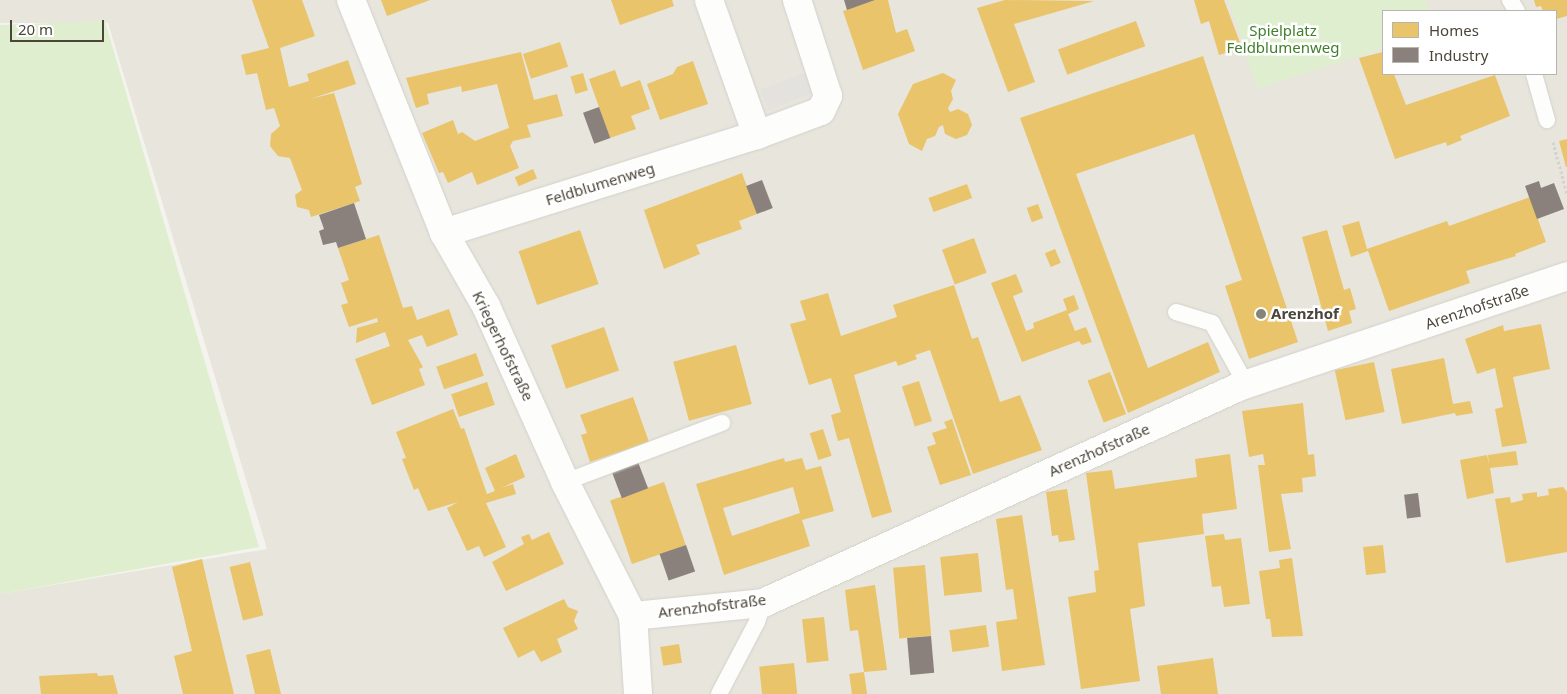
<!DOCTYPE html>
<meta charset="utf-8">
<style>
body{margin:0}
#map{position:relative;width:1567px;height:694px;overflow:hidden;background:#f4f3ee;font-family:"Noto Sans",sans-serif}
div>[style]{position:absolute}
.residential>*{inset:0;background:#e7e5dc}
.green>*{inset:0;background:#deeecf}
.parking>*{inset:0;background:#e3e2de;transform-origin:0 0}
.homes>*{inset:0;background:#e9c46a;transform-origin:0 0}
.industry>*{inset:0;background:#8a817c;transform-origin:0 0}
.path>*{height:3px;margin-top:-1.5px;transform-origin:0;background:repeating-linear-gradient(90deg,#d3d2cc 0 2.5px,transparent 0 5px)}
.roads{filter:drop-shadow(0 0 1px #d2d1cb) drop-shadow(0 0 1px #d2d1cb)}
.service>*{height:16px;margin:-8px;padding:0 8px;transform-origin:8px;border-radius:8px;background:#fdfdfc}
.minor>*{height:28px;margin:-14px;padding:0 14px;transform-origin:14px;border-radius:14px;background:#fdfdfc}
.dots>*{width:14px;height:14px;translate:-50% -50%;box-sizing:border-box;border:2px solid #fff;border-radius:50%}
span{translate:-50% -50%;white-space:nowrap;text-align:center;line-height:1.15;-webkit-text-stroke:5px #fff;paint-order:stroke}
.park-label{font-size:15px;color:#417f2a}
.street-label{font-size:15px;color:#4b4639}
.poi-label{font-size:15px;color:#4b4639;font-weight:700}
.left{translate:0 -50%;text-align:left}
.legend{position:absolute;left:1382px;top:10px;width:175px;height:65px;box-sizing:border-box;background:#fff;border:1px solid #b7b5b0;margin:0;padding:6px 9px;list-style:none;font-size:15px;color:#4b4639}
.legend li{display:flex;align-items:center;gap:10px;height:25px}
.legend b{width:25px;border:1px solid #b7b5b0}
.scale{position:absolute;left:10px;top:20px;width:94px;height:22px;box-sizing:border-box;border:2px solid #4b4639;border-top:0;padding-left:6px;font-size:15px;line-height:18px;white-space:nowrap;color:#4b4639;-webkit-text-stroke:4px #fff;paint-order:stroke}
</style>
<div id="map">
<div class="residential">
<div style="clip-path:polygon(evenodd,0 0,1567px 0,1567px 694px,0 694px,0 594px,267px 549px,108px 23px,0 23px,0 0,1383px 11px,1556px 11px,1556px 74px,1383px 74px,1383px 11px)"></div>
</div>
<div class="green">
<div style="clip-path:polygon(1229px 0,1425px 0,1429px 11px,1383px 11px,1383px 49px,1257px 89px)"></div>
<div style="clip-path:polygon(105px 21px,259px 547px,0 594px,0 25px)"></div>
</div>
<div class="parking">
<div style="left:804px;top:73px;width:22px;height:47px;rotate:69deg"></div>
</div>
<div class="homes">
<div style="clip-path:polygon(252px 0,302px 0,315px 36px,280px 48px,289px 87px,309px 81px,307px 74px,348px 60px,356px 84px,310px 99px,334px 93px,362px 184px,355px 187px,360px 201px,311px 217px,309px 210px,297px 207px,295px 195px,302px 190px,290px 158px,278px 156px,270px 146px,271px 134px,280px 126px,274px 108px,266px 110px,257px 73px,246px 75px,241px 55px,269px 48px)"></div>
<div style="clip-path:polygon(381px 0,430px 0,387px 16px)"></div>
<div style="clip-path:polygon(611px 0,672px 0,674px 6px,620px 25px)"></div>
<div style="clip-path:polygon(875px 0,888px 0,896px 33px,907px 29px,915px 51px,863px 70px,843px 11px)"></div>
<div style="clip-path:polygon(1005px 0,1094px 1px,1014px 24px,1035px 82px,1008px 92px,977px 8px)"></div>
<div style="clip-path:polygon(1194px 0,1224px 0,1242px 48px,1219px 55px,1209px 21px,1201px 24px)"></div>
<div style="clip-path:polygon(1534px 0,1567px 0,1567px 16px,1556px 19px,1556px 11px,1543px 11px,1541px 6px,1536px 7px)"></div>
<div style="left:1136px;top:21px;width:27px;height:83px;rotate:70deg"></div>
<div style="left:560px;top:42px;width:26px;height:39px;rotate:72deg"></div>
<div style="clip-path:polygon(521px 52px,534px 100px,557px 94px,563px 116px,527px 125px,531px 137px,513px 141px,510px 146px,519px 168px,477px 185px,472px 172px,448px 183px,443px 172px,439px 173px,422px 133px,453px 120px,458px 134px,462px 132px,475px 141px,509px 128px,497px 84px,462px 92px,461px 86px,427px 94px,429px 104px,416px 108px,406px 78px)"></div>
<div style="clip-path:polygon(1383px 52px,1383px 74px,1394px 74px,1406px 105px,1495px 75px,1510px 116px,1460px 136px,1462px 140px,1447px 146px,1446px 142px,1395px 159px,1359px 58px)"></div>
<div style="clip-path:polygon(1203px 56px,1298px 342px,1249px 359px,1225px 286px,1242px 280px,1194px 134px,1076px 174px,1148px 368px,1208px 342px,1220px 372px,1128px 413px,1020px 118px)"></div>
<div style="clip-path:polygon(693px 61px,708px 104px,660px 120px,647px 84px,673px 74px,677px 67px)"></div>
<div style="clip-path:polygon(615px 70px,621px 87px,640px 80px,650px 109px,631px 116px,636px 129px,610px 138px,589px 79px)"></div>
<div style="left:583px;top:73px;width:18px;height:13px;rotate:74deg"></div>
<div style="clip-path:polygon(943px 73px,956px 80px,951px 91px,953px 99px,948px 108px,950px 112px,958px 109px,968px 114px,972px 125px,967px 135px,956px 139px,945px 134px,943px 125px,939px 127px,935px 136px,927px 139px,922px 151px,909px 144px,898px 114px,913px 84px)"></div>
<div style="clip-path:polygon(1567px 139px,1567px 167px,1566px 167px,1559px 141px)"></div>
<div style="left:533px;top:169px;width:10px;height:20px;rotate:66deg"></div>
<div style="clip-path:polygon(742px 173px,757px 214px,739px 221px,742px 229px,696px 245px,700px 254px,664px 269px,644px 210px)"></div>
<div style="left:967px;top:184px;width:15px;height:41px;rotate:70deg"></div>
<div style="clip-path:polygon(1530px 197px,1546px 242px,1515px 254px,1516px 256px,1466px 271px,1470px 283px,1389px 311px,1368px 251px,1351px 257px,1342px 226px,1359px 221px,1367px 249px,1447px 221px,1449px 226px)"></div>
<div style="left:1038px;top:204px;width:15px;height:12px;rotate:70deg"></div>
<div style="left:580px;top:230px;width:57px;height:65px;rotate:71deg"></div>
<div style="clip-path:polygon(1327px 230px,1344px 290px,1350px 288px,1356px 309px,1349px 311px,1352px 323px,1328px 331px,1302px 237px)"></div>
<div style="clip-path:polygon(379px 235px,403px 308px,412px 306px,417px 320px,449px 309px,458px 335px,427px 347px,422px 335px,408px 340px,423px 367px,419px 369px,425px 385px,372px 405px,355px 359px,390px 346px,385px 332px,356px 343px,357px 328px,378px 322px,377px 318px,349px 327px,341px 305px,348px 303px,341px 283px,349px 280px,338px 248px)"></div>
<div style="left:974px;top:238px;width:37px;height:34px;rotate:70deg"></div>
<div style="left:1055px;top:249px;width:15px;height:11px;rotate:67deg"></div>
<div style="clip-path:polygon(1016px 274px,1023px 292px,1013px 296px,1026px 331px,1034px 328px,1033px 323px,1067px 310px,1063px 299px,1074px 295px,1079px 309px,1068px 314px,1075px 331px,1086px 327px,1092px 342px,1082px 345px,1079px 341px,1022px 362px,991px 283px)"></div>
<div style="clip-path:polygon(954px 285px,972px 339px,978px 337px,1000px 402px,1020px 395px,1042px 450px,973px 474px,930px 350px,915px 355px,917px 359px,898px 366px,896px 361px,854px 375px,892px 512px,872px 518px,849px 438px,838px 441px,831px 415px,841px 412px,831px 378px,809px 385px,790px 324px,806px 320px,800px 301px,828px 293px,841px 336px,897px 317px,893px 305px)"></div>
<div style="clip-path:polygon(1541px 324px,1550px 369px,1513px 377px,1527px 443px,1502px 447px,1495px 409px,1503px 407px,1495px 368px,1477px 374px,1465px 339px,1503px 325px,1504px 331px)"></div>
<div style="left:604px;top:327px;width:46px;height:56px;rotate:71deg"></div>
<div style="left:736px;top:345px;width:61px;height:65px;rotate:75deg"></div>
<div style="left:476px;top:353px;width:24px;height:42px;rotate:71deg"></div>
<div style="clip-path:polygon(1444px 358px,1453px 404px,1470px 401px,1473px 413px,1456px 416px,1455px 413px,1402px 424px,1391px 369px)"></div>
<div style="left:1374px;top:362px;width:51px;height:40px;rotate:78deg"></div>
<div style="left:1110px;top:372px;width:45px;height:24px;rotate:69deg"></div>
<div style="left:919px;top:381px;width:42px;height:18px;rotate:72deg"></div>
<div style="left:487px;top:382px;width:24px;height:38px;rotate:71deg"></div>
<div style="clip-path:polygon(633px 397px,649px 442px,590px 462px,581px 435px,587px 433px,580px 415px)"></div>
<div style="clip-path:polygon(1303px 403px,1308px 455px,1314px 454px,1316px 476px,1302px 478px,1303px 492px,1281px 494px,1291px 549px,1269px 552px,1258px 465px,1265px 465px,1263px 454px,1249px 457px,1242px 411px)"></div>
<div style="clip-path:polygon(453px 409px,461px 429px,464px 428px,487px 494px,495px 491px,485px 468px,516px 454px,525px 477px,501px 488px,513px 484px,516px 494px,486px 503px,506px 547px,484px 557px,479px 546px,467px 551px,447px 508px,458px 502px,428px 511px,418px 488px,414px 490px,402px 459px,406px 458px,396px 432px)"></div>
<div style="clip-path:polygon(952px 419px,971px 475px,940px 485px,927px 447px,936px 444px,932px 433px,947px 428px,944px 422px)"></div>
<div style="left:823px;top:429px;width:28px;height:14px;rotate:72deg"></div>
<div style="clip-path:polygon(1516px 451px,1518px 465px,1490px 468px,1494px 493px,1467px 499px,1460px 460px,1487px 455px,1489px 464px,1488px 455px)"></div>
<div style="clip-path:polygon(1230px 454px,1237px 509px,1202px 514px,1204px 534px,1138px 543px,1145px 606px,1130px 609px,1140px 681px,1081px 689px,1068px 597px,1096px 592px,1094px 571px,1099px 570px,1086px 473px,1112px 470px,1115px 489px,1197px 477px,1195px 459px)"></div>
<div style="clip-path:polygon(evenodd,784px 458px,785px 462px,802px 458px,806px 470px,821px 466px,834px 511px,802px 520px,810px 546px,724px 575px,696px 484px,784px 458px,793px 487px,800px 513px,732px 536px,723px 508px,793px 487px)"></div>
<div style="left:664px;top:482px;width:67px;height:57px;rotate:71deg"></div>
<div style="clip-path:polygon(1563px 487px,1567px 492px,1567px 552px,1506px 563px,1495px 499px,1510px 497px,1511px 503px,1523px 500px,1522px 494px,1537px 492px,1537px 497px,1549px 495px,1548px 489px)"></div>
<div style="clip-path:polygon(1067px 489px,1075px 540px,1059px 542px,1058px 535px,1052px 536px,1046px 492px)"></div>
<div style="clip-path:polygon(1022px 515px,1045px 665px,1002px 671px,996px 622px,1017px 619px,1013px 589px,1006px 590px,996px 519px)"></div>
<div style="clip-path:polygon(549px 532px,564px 564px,506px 591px,492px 562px,524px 544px,521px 537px,529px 534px,532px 540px)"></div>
<div style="clip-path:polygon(1224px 534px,1225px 540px,1241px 538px,1250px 604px,1224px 607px,1221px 586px,1212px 587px,1205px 536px)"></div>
<div style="left:1383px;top:545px;width:28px;height:20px;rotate:84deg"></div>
<div style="left:978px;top:553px;width:39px;height:38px;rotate:84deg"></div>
<div style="clip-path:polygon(1292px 558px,1303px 636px,1272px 637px,1270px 619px,1266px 619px,1259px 571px,1280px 568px,1279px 560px)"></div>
<div style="clip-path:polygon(202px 559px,213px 607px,234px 694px,183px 694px,174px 656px,192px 651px,172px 567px)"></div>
<div style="left:250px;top:562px;width:55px;height:21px;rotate:76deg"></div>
<div style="left:925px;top:565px;width:71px;height:32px;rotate:85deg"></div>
<div style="clip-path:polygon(875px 585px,887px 670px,864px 672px,858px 630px,850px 631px,845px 590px)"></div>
<div style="clip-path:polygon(564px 599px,568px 607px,578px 611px,574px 621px,578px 629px,557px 639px,562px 652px,541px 662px,534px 650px,518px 658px,503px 628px)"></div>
<div style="left:824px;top:617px;width:44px;height:22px;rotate:84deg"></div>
<div style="left:986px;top:625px;width:22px;height:37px;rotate:82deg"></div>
<div style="left:679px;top:644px;width:19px;height:19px;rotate:81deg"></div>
<div style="clip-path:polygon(270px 649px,281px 694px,255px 694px,246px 655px)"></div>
<div style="clip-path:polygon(1213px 658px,1218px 694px,1161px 694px,1157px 666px)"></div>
<div style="left:794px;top:663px;width:31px;height:35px;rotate:84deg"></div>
<div style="left:864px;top:672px;width:22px;height:15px;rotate:82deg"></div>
<div style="clip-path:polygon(97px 673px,98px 676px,113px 675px,118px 694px,41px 694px,39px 676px)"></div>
</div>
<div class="industry">
<div style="clip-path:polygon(844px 0,875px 0,847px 10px)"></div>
<div style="left:599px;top:107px;width:33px;height:17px;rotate:70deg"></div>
<div style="left:762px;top:180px;width:30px;height:17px;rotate:69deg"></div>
<div style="clip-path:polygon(1539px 181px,1541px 188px,1554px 183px,1564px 209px,1537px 219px,1525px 186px)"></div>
<div style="clip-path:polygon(354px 203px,366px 239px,338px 248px,336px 242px,323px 245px,319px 231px,324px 229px,319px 215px)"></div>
<div style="left:638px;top:462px;width:28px;height:28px;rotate:69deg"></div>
<div style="left:1418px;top:493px;width:24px;height:14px;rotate:83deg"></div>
<div style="left:686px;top:545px;width:28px;height:28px;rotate:71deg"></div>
<div style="left:931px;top:636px;width:37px;height:24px;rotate:85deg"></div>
</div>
<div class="path">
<div style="left:1553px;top:142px;width:54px;rotate:74.9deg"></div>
</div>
<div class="roads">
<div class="service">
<div style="left:1510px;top:0;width:13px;rotate:58deg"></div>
<div style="left:1534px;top:74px;width:48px;rotate:74.2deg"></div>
<div style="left:1176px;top:312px;width:38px;rotate:17deg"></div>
<div style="left:1212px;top:323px;width:70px;rotate:60.9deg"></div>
<div style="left:565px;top:482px;width:168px;rotate:-20.6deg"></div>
<div style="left:719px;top:694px;width:81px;rotate:-62.2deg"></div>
<div style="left:757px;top:622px;width:20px;rotate:-72deg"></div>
</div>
<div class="minor">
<div style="left:351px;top:0;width:251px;rotate:68.2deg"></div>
<div style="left:444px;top:233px;width:84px;rotate:60.1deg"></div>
<div style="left:486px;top:306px;width:193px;rotate:65.8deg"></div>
<div style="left:565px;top:482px;width:150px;rotate:63.1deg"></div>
<div style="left:633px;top:616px;width:78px;rotate:86.3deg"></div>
<div style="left:757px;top:135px;width:68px;rotate:-20.6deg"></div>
<div style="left:821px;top:111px;width:17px;rotate:-65deg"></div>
<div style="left:828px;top:96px;width:101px;rotate:-107.9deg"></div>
<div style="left:444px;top:233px;width:328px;rotate:-17.4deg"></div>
<div style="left:757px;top:135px;width:143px;rotate:-109.6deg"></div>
<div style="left:633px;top:616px;width:131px;rotate:-5.7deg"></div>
<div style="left:763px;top:603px;width:525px;rotate:-24.42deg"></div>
<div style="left:1241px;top:386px;width:344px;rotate:-18.6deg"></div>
</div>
</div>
<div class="dots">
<div style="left:1261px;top:314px;background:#868378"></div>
</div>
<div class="park-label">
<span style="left:1283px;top:39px">Spielplatz<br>Feldblumenweg</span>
</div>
<div class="street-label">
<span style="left:600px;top:184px;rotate:-17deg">Feldblumenweg</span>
<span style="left:1477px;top:307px;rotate:-19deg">Arenzhofstraße</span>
<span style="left:503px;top:346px;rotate:64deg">Kriegerhofstraße</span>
<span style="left:1099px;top:450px;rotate:-24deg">Arenzhofstraße</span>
<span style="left:712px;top:606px;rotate:-7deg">Arenzhofstraße</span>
</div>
<div class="poi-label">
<span class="left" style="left:1271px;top:314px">Arenzhof</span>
</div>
<ul class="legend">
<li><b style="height:14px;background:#e9c46a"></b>Homes</li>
<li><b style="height:14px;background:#8a817c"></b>Industry</li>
</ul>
<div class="scale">20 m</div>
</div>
